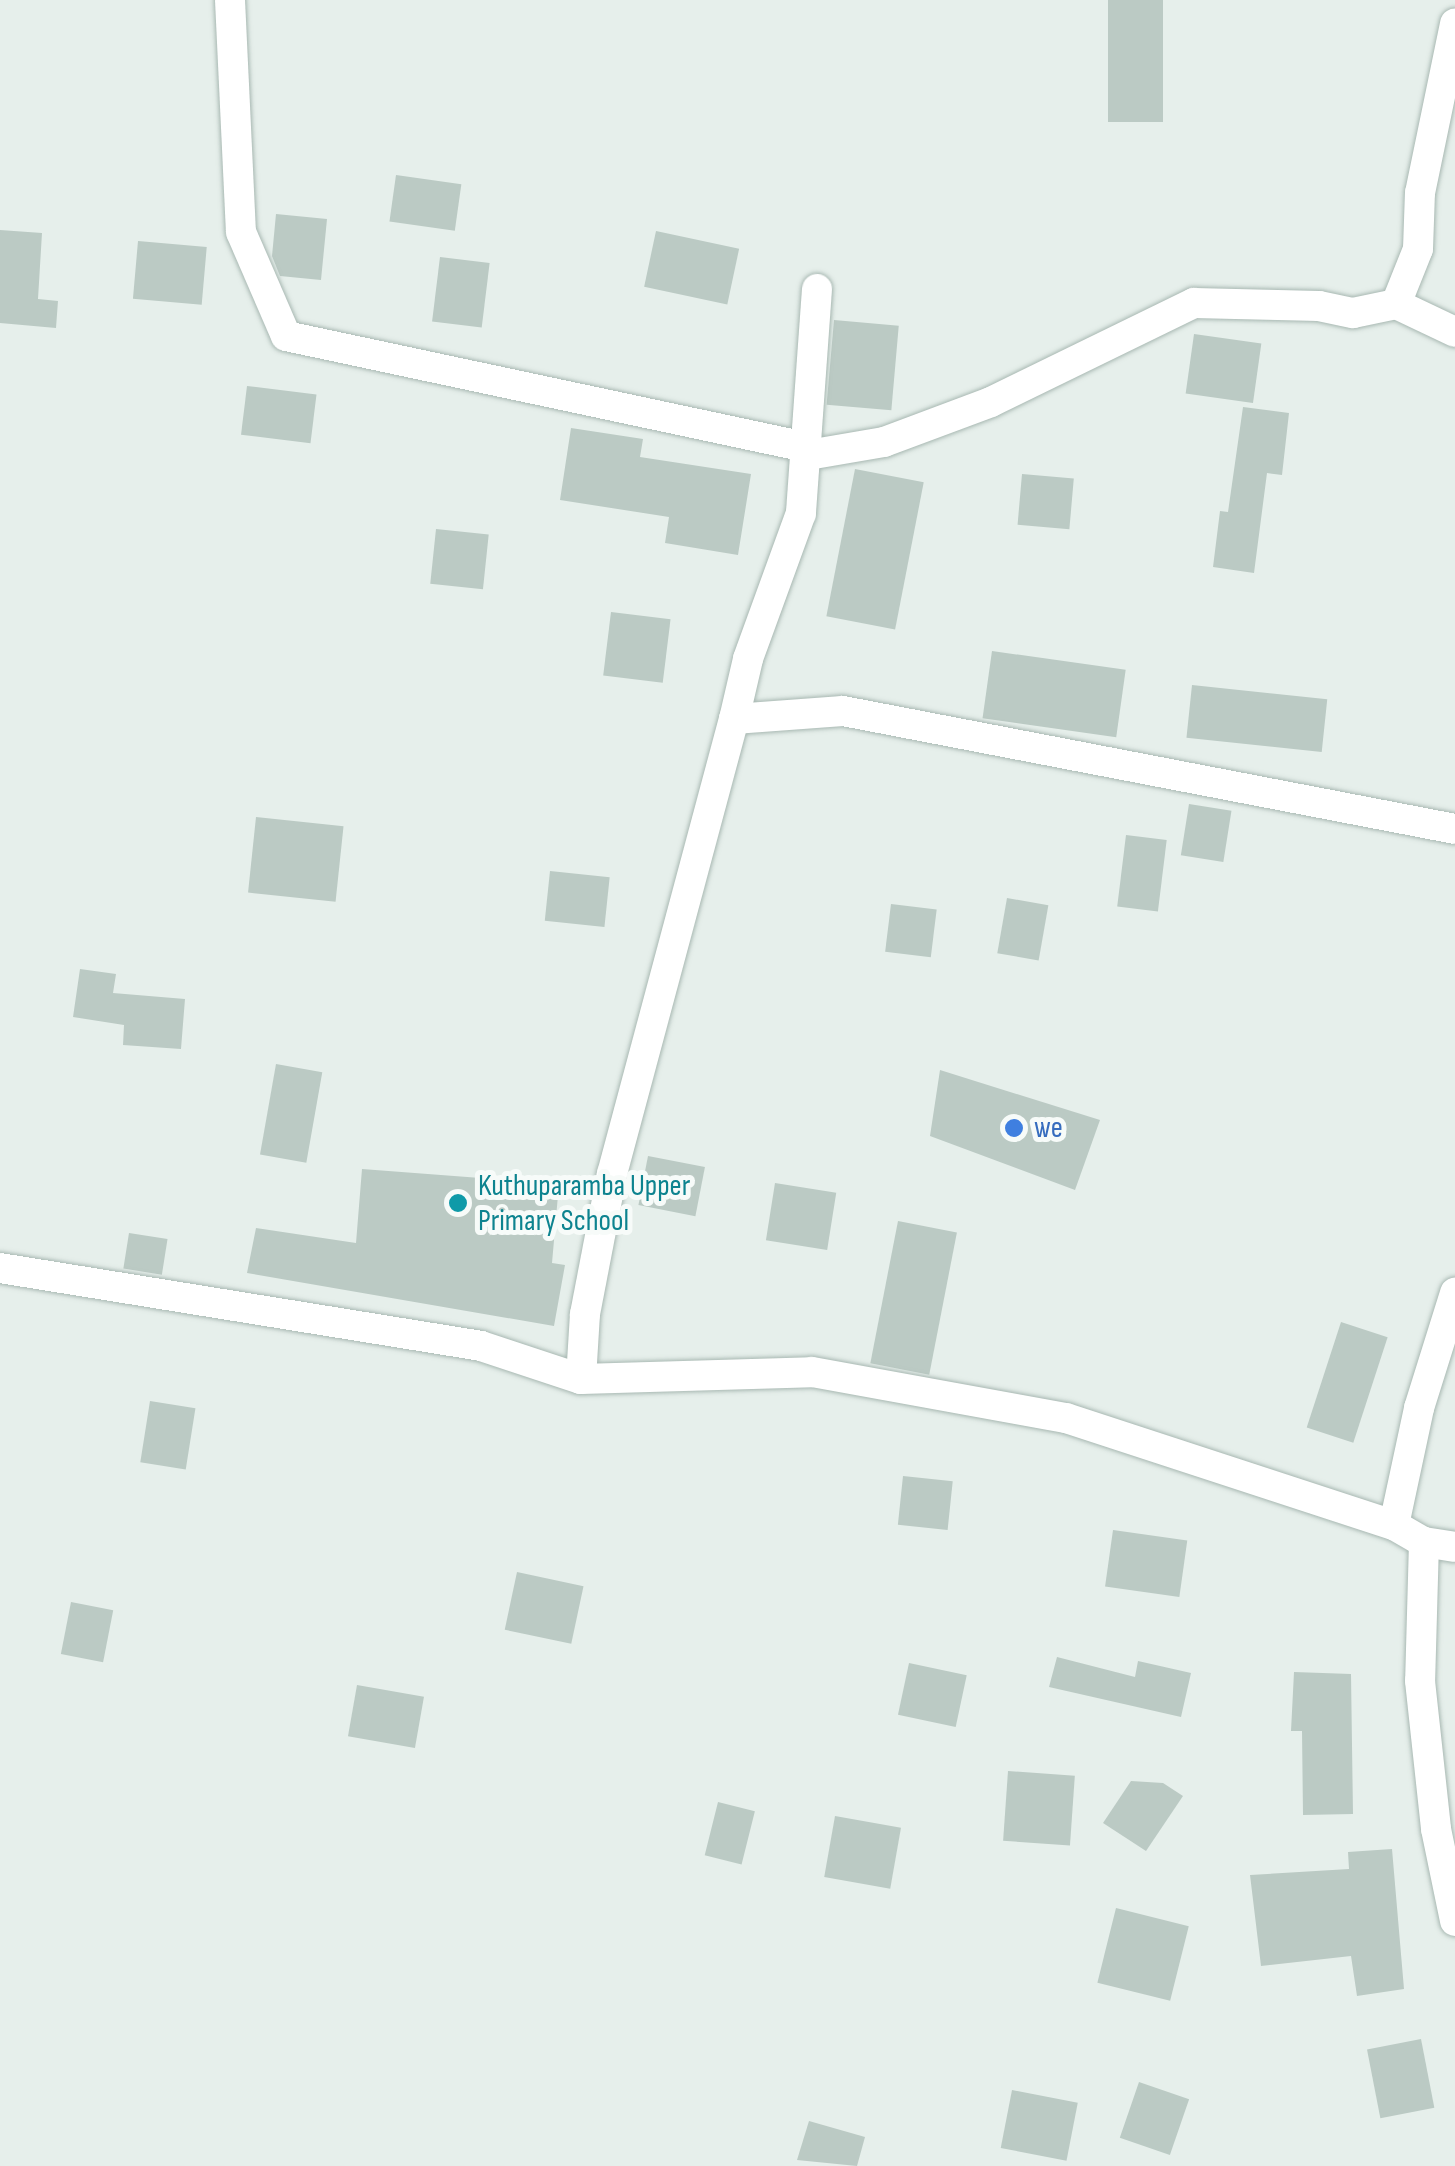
<!DOCTYPE html>
<style>
body{margin:0}
#map{position:relative;width:1455px;height:2166px;overflow:hidden;background:#e6efeb;font-family:"Sofia Sans Condensed",sans-serif}
div>[style]{position:absolute}
.building>*{inset:0;background:#bbcac4;transform-origin:0 0}
.roads{filter:drop-shadow(0 0 2px #a8b8b2) drop-shadow(0 0 2px #a8b8b2)}
.minor>*{height:30px;margin:-15px;padding:0 15px;transform-origin:15px;border-radius:15px;background:#fff}
.dots>*{width:28px;height:28px;translate:-50% -50%;box-sizing:border-box;border:5px solid #f7fbf9;border-radius:50%}
span{translate:-50% -50%;white-space:nowrap;text-align:center;line-height:1.15;-webkit-text-stroke:10px #f7fbf9;paint-order:stroke}
.shop-label{font-size:30px;color:#366cbe}
.left{translate:0 -50%;text-align:left}
.culture-label{font-size:30px;color:#0d838f}
</style>
<div id="map">
<div class="building">
<div style="left:1108px;top:0;width:55px;height:122px"></div>
<div style="left:396px;top:175px;width:66px;height:47px;rotate:8deg"></div>
<div style="clip-path:polygon(276px 214px,327px 219px,321px 280px,280px 276px,272px 256px)"></div>
<div style="clip-path:polygon(0 230px,42px 233px,38px 299px,58px 301px,56px 328px,0 323px)"></div>
<div style="left:656px;top:231px;width:85px;height:57px;rotate:12deg"></div>
<div style="left:138px;top:241px;width:69px;height:58px;rotate:5deg"></div>
<div style="left:440px;top:257px;width:50px;height:65px;rotate:7deg"></div>
<div style="left:834px;top:320px;width:65px;height:85px;rotate:5deg"></div>
<div style="left:1194px;top:334px;width:68px;height:60px;rotate:8deg"></div>
<div style="left:247px;top:386px;width:70px;height:49px;rotate:7deg"></div>
<div style="clip-path:polygon(1243px 407px,1289px 413px,1282px 475px,1267px 473px,1254px 573px,1213px 567px,1220px 511px,1228px 512px)"></div>
<div style="clip-path:polygon(571px 428px,643px 439px,640px 457px,751px 474px,738px 555px,665px 543px,669px 517px,560px 500px)"></div>
<div style="left:855px;top:469px;width:70px;height:150px;rotate:11deg"></div>
<div style="left:1022px;top:474px;width:52px;height:51px;rotate:5deg"></div>
<div style="left:436px;top:529px;width:53px;height:55px;rotate:6deg"></div>
<div style="left:611px;top:612px;width:60px;height:64px;rotate:7deg"></div>
<div style="left:992px;top:651px;width:135px;height:68px;rotate:8deg"></div>
<div style="left:1192px;top:685px;width:136px;height:53px;rotate:6deg"></div>
<div style="left:1189px;top:804px;width:43px;height:52px;rotate:9deg"></div>
<div style="left:256px;top:817px;width:88px;height:76px;rotate:6deg"></div>
<div style="left:1126px;top:835px;width:41px;height:72px;rotate:7deg"></div>
<div style="left:550px;top:871px;width:60px;height:50px;rotate:6deg"></div>
<div style="left:1007px;top:898px;width:42px;height:56px;rotate:10deg"></div>
<div style="left:891px;top:904px;width:46px;height:48px;rotate:7deg"></div>
<div style="clip-path:polygon(80px 969px,116px 974px,113px 993px,185px 999px,181px 1049px,123px 1045px,124px 1025px,73px 1017px)"></div>
<div style="left:276px;top:1064px;width:47px;height:92px;rotate:10deg"></div>
<div style="clip-path:polygon(940px 1070px,1100px 1120px,1075px 1190px,930px 1136px)"></div>
<div style="left:648px;top:1156px;width:58px;height:50px;rotate:11deg"></div>
<div style="clip-path:polygon(362px 1169px,559px 1184px,552px 1263px,565px 1265px,554px 1326px,247px 1273px,256px 1228px,356px 1243px)"></div>
<div style="left:775px;top:1183px;width:62px;height:58px;rotate:9deg"></div>
<div style="left:898px;top:1221px;width:60px;height:145px;rotate:11deg"></div>
<div style="left:129px;top:1233px;width:39px;height:36px;rotate:9deg"></div>
<div style="left:1341px;top:1322px;width:49px;height:111px;rotate:18deg"></div>
<div style="left:150px;top:1401px;width:46px;height:62px;rotate:9deg"></div>
<div style="left:903px;top:1476px;width:50px;height:49px;rotate:6deg"></div>
<div style="left:1113px;top:1530px;width:75px;height:57px;rotate:8deg"></div>
<div style="left:517px;top:1572px;width:68px;height:59px;rotate:12deg"></div>
<div style="left:71px;top:1602px;width:43px;height:53px;rotate:11deg"></div>
<div style="clip-path:polygon(1057px 1657px,1135px 1677px,1138px 1661px,1191px 1673px,1181px 1717px,1049px 1687px)"></div>
<div style="left:909px;top:1663px;width:59px;height:53px;rotate:12deg"></div>
<div style="clip-path:polygon(1294px 1672px,1351px 1674px,1353px 1814px,1303px 1815px,1302px 1731px,1291px 1731px)"></div>
<div style="left:357px;top:1685px;width:68px;height:52px;rotate:10deg"></div>
<div style="left:1008px;top:1771px;width:67px;height:70px;rotate:4deg"></div>
<div style="clip-path:polygon(1131px 1781px,1163px 1783px,1183px 1796px,1146px 1851px,1103px 1823px)"></div>
<div style="left:718px;top:1802px;width:38px;height:55px;rotate:14deg"></div>
<div style="left:835px;top:1816px;width:67px;height:62px;rotate:10deg"></div>
<div style="clip-path:polygon(1392px 1849px,1404px 1989px,1357px 1996px,1351px 1956px,1261px 1966px,1250px 1875px,1349px 1869px,1348px 1852px)"></div>
<div style="left:1116px;top:1908px;width:75px;height:77px;rotate:14deg"></div>
<div style="left:1421px;top:2039px;width:70px;height:55px;rotate:79deg"></div>
<div style="left:1139px;top:2082px;width:53px;height:59px;rotate:19deg"></div>
<div style="left:1012px;top:2090px;width:67px;height:59px;rotate:11deg"></div>
<div style="clip-path:polygon(809px 2121px,865px 2137px,857px 2166px,797px 2160px)"></div>
</div>
<div class="roads">
<div class="minor">
<div style="left:230px;top:0;width:232px;rotate:87.3deg"></div>
<div style="left:241px;top:232px;width:113px;rotate:66.6deg"></div>
<div style="left:286px;top:336px;width:527px;rotate:12.06deg"></div>
<div style="left:817px;top:289px;width:225px;rotate:94.1deg"></div>
<div style="left:801px;top:513px;width:155px;rotate:110deg"></div>
<div style="left:748px;top:659px;width:62px;rotate:103.1deg"></div>
<div style="left:734px;top:719px;width:109px;rotate:-4.2deg"></div>
<div style="left:843px;top:711px;width:623px;rotate:10.91deg"></div>
<div style="left:1396px;top:304px;width:65px;rotate:25.4deg"></div>
<div style="left:808px;top:455px;width:77px;rotate:-9.7deg"></div>
<div style="left:884px;top:442px;width:114px;rotate:-20.5deg"></div>
<div style="left:991px;top:402px;width:226px;rotate:-26deg"></div>
<div style="left:1194px;top:303px;width:125px;rotate:1.4deg"></div>
<div style="left:1319px;top:306px;width:35px;rotate:12deg"></div>
<div style="left:1353px;top:313px;width:44px;rotate:-11.8deg"></div>
<div style="left:1396px;top:304px;width:59px;rotate:-68.2deg"></div>
<div style="left:1418px;top:249px;width:56px;rotate:-88deg"></div>
<div style="left:1420px;top:193px;width:173px;rotate:-78.3deg"></div>
<div style="left:0;top:1268px;width:487px;rotate:9.2deg"></div>
<div style="left:481px;top:1346px;width:105px;rotate:18.3deg"></div>
<div style="left:581px;top:1379px;width:231px;rotate:-1.7deg"></div>
<div style="left:812px;top:1372px;width:258px;rotate:10.3deg"></div>
<div style="left:1066px;top:1418px;width:345px;rotate:18.1deg"></div>
<div style="left:1394px;top:1525px;width:34px;rotate:30deg"></div>
<div style="left:1424px;top:1542px;width:139px;rotate:91.6deg"></div>
<div style="left:1420px;top:1681px;width:149px;rotate:83.8deg"></div>
<div style="left:1436px;top:1829px;width:94px;rotate:78.3deg"></div>
<div style="left:581px;top:1379px;width:65px;rotate:-86.5deg"></div>
<div style="left:585px;top:1314px;width:143px;rotate:-79.1deg"></div>
<div style="left:612px;top:1174px;width:471px;rotate:-75deg"></div>
<div style="left:1394px;top:1525px;width:120px;rotate:-77.9deg"></div>
<div style="left:1419px;top:1408px;width:121px;rotate:-72.6deg"></div>
<div style="left:1424px;top:1542px;width:31px;rotate:9deg"></div>
</div>
</div>
<div class="dots">
<div style="left:1014px;top:1128px;background:#3f7fe0"></div>
<div style="left:458px;top:1203px;background:#0f9aa8"></div>
</div>
<div class="shop-label">
<span class="left" style="left:1034px;top:1128px">we</span>
</div>
<div class="culture-label">
<span class="left" style="left:478px;top:1203px">Kuthuparamba Upper<br>Primary School</span>
</div>
</div>
